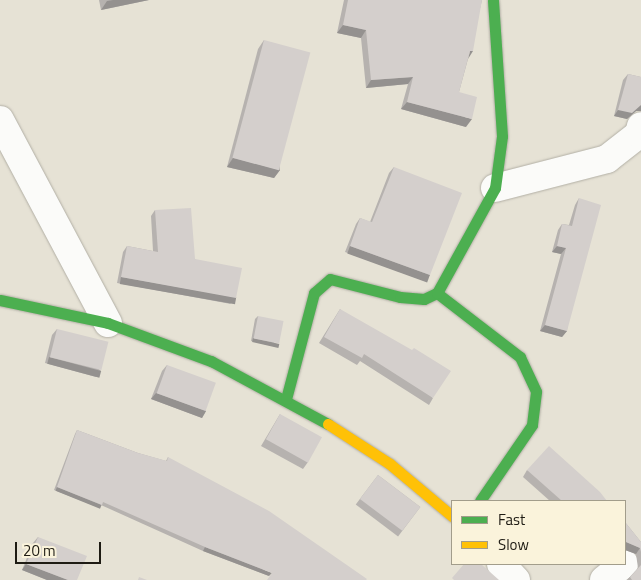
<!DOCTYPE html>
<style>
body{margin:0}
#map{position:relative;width:641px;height:580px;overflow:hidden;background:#e6e2d5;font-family:"Titillium Web",sans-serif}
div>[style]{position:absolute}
.roads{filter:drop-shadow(0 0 1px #b2afa5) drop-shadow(0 0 1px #b2afa5)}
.street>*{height:28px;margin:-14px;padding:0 14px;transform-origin:14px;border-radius:14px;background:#fbfbf9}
.fast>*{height:11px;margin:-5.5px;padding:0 5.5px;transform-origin:5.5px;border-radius:5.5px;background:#4caf50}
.slow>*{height:11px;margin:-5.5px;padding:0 5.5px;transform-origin:5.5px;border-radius:5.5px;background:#ffc107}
.wall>*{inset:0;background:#b6b2af;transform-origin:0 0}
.shaded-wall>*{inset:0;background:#94918f;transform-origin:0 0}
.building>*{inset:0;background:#d4cfcc;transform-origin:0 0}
span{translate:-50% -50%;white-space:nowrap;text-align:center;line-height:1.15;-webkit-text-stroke:4px #faf3db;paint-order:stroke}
.legend{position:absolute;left:451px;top:500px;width:175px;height:65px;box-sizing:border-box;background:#faf3db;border:1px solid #a29d8b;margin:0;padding:6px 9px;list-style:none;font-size:15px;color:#1e1b13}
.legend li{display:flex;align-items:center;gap:10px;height:25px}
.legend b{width:25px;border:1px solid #a29d8b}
.scale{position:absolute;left:15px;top:542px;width:86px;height:22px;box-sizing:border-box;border:2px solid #1e1b13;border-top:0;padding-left:6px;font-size:15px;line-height:18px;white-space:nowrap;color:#1e1b13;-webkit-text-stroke:4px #faf3db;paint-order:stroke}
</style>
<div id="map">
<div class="roads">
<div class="street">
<div style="left:0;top:120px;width:230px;rotate:62deg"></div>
<div style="left:495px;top:188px;width:116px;rotate:-14.5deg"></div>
<div style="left:607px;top:159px;width:41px;rotate:-38deg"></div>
<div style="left:639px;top:134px;width:8px;rotate:-76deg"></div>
<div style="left:501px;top:564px;width:22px;rotate:47deg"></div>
<div style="left:604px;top:580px;width:26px;rotate:-39deg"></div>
</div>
<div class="fast">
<div style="left:437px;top:293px;width:105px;rotate:37.6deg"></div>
<div style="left:520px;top:357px;width:38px;rotate:65deg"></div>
<div style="left:536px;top:392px;width:33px;rotate:97deg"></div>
<div style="left:532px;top:425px;width:92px;rotate:124.4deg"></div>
<div style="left:0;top:300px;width:110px;rotate:12deg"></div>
<div style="left:108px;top:323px;width:110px;rotate:20.3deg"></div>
<div style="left:211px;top:361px;width:133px;rotate:28.3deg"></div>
<div style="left:286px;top:399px;width:110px;rotate:-75.2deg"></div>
<div style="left:314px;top:293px;width:21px;rotate:-41deg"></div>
<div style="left:330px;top:279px;width:72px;rotate:14.4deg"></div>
<div style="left:400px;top:297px;width:24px;rotate:5deg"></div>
<div style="left:424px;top:299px;width:14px;rotate:-25deg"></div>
<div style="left:437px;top:293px;width:120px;rotate:-61.1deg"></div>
<div style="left:495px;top:188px;width:52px;rotate:-82.3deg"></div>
<div style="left:502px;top:136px;width:136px;rotate:-93.8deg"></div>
</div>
<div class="slow">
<div style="left:328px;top:424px;width:74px;rotate:32.8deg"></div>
<div style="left:390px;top:464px;width:81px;rotate:40deg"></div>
</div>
</div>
<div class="wall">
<div style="clip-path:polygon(99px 0,149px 0,101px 10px)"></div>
<div style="clip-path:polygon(344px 0,482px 0,468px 59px,459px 92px,466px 127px,401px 109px,408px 84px,366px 88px,361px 38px,337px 33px)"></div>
<div style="clip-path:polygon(264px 40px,280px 170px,274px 178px,227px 167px,258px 49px)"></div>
<div style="clip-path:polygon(628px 74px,641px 77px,641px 111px,636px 111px,627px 119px,614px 116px,623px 80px)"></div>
<div style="clip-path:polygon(394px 167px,430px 275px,425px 281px,345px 252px,356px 224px,360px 218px,370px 222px,389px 173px)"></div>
<div style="clip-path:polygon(579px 198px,567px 331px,562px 337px,540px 331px,561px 254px,552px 252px,558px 230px,562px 224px,569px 225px,575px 205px)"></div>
<div style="clip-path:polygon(155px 210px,195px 259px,231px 304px,117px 283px,123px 252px,127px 246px,153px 251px,151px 216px)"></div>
<div style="clip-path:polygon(340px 309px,433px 398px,429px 405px,360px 361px,357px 365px,319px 343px)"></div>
<div style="clip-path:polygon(258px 316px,277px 347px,251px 341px,255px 319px)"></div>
<div style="clip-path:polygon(57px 329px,101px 371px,96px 377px,45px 363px,52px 335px)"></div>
<div style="clip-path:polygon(167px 365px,206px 411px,202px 418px,151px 399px,162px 371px)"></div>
<div style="clip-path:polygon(280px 414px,308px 462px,303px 469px,261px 446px)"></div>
<div style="clip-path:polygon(77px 430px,138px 453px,166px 461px,168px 457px,269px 576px,203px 551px,101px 505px,100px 508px,54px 490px,75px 434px)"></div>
<div style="clip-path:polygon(527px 470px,607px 501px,550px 501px,523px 477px)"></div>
<div style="left:378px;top:475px;width:53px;height:37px;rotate:37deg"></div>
<div style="clip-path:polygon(625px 522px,641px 542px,641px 580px,627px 580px,638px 568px,636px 554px,625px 550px)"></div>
<div style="clip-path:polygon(38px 537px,77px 580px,47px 580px,22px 570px,33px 543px)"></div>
</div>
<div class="shaded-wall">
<div style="clip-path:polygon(113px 0,149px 0,101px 10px,107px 1px)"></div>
<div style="clip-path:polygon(343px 25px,366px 30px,361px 38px,337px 33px)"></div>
<div style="clip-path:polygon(470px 51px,473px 51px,468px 59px)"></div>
<div style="clip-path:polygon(413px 77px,408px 84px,366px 88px,371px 80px)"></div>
<div style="clip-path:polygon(407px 102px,472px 119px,466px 127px,401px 109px)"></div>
<div style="clip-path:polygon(641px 105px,641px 111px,636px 111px,627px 119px,614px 116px,618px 110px)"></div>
<div style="clip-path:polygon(233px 158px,280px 170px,274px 178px,227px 167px)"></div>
<div style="left:350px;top:246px;width:85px;height:8px;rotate:20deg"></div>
<div style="clip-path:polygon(557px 246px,566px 248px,561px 254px,552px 252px)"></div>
<div style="left:121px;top:277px;width:117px;height:7px;rotate:10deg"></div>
<div style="clip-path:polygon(545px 325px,567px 331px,562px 337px,540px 331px)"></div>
<div style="left:253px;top:338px;width:27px;height:4px;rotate:13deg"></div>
<div style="left:49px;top:357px;width:54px;height:7px;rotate:15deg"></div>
<div style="clip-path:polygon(156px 393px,206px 411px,202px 418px,151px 399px)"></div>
<div style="left:57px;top:487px;width:48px;height:4px;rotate:22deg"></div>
<div style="clip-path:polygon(626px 542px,640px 548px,636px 554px,625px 550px,625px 543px)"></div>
<div style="clip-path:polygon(205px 547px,272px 573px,269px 576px,203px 551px)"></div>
<div style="clip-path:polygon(26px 564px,68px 580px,47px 580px,22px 570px)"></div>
</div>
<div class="building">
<div style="clip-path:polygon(348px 0,482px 0,473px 51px,470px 51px,459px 92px,477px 97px,472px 119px,407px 102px,413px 77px,371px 80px,366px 30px,343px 25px)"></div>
<div style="left:264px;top:40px;width:48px;height:122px;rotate:15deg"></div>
<div style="clip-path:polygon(628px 74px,641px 77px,641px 105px,632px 113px,618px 110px)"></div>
<div style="clip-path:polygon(394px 167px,462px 193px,430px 275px,350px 246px,360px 218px,372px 222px)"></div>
<div style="clip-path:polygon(579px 198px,601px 205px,567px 331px,545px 325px,566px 248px,557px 246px,562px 224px,572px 226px)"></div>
<div style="clip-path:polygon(191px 208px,195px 259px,242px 268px,236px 298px,121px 277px,127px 246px,158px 252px,155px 210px)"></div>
<div style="clip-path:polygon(340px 309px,412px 350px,414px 348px,451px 371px,433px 398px,364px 354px,362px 358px,324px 337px)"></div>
<div style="left:258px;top:316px;width:26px;height:23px;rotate:11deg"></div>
<div style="left:57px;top:329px;width:53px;height:29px;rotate:14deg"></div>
<div style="left:167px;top:365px;width:52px;height:30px;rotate:20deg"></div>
<div style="left:280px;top:414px;width:48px;height:29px;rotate:29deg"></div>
<div style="clip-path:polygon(77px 430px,138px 453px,167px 461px,168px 457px,269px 511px,367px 579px,366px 580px,267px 580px,272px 573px,205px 547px,103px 502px,102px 505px,57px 487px)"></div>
<div style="clip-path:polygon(549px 446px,600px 492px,607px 501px,562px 501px,527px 470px)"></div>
<div style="left:378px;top:475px;width:53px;height:30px;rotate:37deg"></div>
<div style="clip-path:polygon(625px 522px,641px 542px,641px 552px,640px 548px,626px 542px,625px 543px)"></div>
<div style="clip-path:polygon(38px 537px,87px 556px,77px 580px,68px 580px,26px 564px)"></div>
<div style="clip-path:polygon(464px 564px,481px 564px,499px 580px,454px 580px,452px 578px)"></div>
<div style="clip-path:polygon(641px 565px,641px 580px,632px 580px,630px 577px)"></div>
<div style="clip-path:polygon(139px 577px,147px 580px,138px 580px)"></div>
</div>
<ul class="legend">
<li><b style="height:6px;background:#4caf50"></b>Fast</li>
<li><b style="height:6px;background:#ffc107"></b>Slow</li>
</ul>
<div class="scale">20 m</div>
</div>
